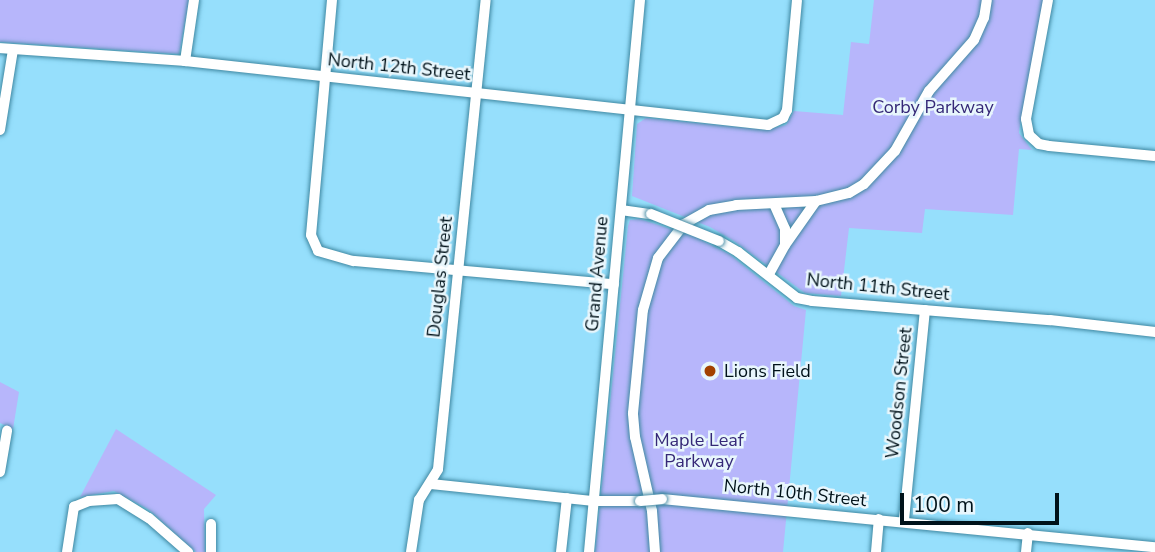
<!DOCTYPE html>
<style>
body{margin:0}
#map{position:relative;width:1155px;height:552px;overflow:hidden;background:#96dffc;font-family:"Nunito Sans",sans-serif}
div>[style]{position:absolute}
.green>*{inset:0;background:#b7b6fb}
.roads{filter:drop-shadow(0 0 2px #3f88a2) drop-shadow(0 0 2px #3f88a2)}
.minor>*{height:10px;margin:-5px;padding:0 5px;transform-origin:5px;border-radius:5px;background:#fff}
.bridges{filter:drop-shadow(0 0 2px #3f88a2) drop-shadow(0 0 2px #3f88a2)}
.minor-bridge>*{height:10px;margin:-5px;padding:0 5px;transform-origin:5px;border-radius:5px;background:#fff}
.dots>*{width:19px;height:19px;translate:-50% -50%;box-sizing:border-box;border:4px solid #e8f6fc;border-radius:50%}
span{translate:-50% -50%;white-space:nowrap;text-align:center;line-height:1.15;-webkit-text-stroke:5px #e8f6fc;paint-order:stroke}
.street-label{font-size:18px;color:#00121a}
.park-label{font-size:18px;color:#352877}
.poi-label{font-size:18px;color:#00121a}
.left{translate:0 -50%;text-align:left}
.scale{position:absolute;left:900px;top:493px;width:159px;height:32px;box-sizing:border-box;border:4px solid #00121a;border-top:0;padding-left:9px;font-size:21px;line-height:24px;white-space:nowrap;color:#00121a;-webkit-text-stroke:5px #e8f6fc;paint-order:stroke}
</style>
<div id="map">
<div class="green">
<div style="clip-path:polygon(0 0,189px 0,179px 54px,0 42px)"></div>
<div style="clip-path:polygon(874px 0,1044px 0,1020px 125px,1019px 133px,1032px 150px,1019px 149px,1013px 215px,925px 209px,922px 233px,849px 228px,841px 296px,805px 293px,734px 241px,710px 227px,632px 196px,637px 124px,646px 118px,766px 130px,786px 125px,794px 111px,843px 115px,851px 42px,869px 44px)"></div>
<div style="clip-path:polygon(640px 219px,695px 237px,729px 254px,794px 306px,806px 310px,783px 552px,595px 552px,628px 226px,630px 220px)"></div>
<div style="clip-path:polygon(0 382px,19px 392px,13px 429px,0 423px)"></div>
<div style="clip-path:polygon(116px 429px,216px 495px,204px 509px,205px 552px,196px 552px,148px 509px,114px 491px,80px 497px)"></div>
</div>
<div class="roads">
<div class="minor">
<div style="left:332px;top:0;width:236px;rotate:95.1deg"></div>
<div style="left:311px;top:235px;width:17px;rotate:66deg"></div>
<div style="left:318px;top:251px;width:37px;rotate:16deg"></div>
<div style="left:354px;top:261px;width:261px;rotate:5.1deg"></div>
<div style="left:1048px;top:0;width:121px;rotate:100.5deg"></div>
<div style="left:1026px;top:119px;width:16px;rotate:79deg"></div>
<div style="left:1029px;top:135px;width:13px;rotate:42deg"></div>
<div style="left:1039px;top:144px;width:10px;rotate:11deg"></div>
<div style="left:1049px;top:146px;width:106px;rotate:5.4deg"></div>
<div style="left:0;top:48px;width:185px;rotate:4deg"></div>
<div style="left:185px;top:61px;width:587px;rotate:6.26deg"></div>
<div style="left:768px;top:125px;width:17px;rotate:-25deg"></div>
<div style="left:783px;top:118px;width:9px;rotate:-63deg"></div>
<div style="left:787px;top:110px;width:110px;rotate:-84.8deg"></div>
<div style="left:185px;top:61px;width:62px;rotate:-81.6deg"></div>
<div style="left:0;top:130px;width:81px;rotate:-80.8deg"></div>
<div style="left:774px;top:204px;width:27px;rotate:66deg"></div>
<div style="left:785px;top:229px;width:15px;rotate:90deg"></div>
<div style="left:621px;top:210px;width:30px;rotate:8deg"></div>
<div style="left:719px;top:241px;width:22px;rotate:30deg"></div>
<div style="left:738px;top:252px;width:75px;rotate:37.9deg"></div>
<div style="left:797px;top:298px;width:15px;rotate:11deg"></div>
<div style="left:812px;top:301px;width:239px;rotate:4.6deg"></div>
<div style="left:1050px;top:320px;width:106px;rotate:6.5deg"></div>
<div style="left:769px;top:274px;width:33px;rotate:-61deg"></div>
<div style="left:785px;top:245px;width:54px;rotate:-54.8deg"></div>
<div style="left:0;top:472px;width:42px;rotate:-80.3deg"></div>
<div style="left:431px;top:484px;width:164px;rotate:6deg"></div>
<div style="left:594px;top:501px;width:46px"></div>
<div style="left:662px;top:499px;width:495px;rotate:5.6deg"></div>
<div style="left:904px;top:520px;width:211px;rotate:-84.3deg"></div>
<div style="left:211px;top:524px;width:28px;rotate:90deg"></div>
<div style="left:67px;top:552px;width:46px;rotate:-81.2deg"></div>
<div style="left:74px;top:507px;width:16px;rotate:-22deg"></div>
<div style="left:89px;top:501px;width:29px;rotate:-4deg"></div>
<div style="left:118px;top:499px;width:36px;rotate:32deg"></div>
<div style="left:149px;top:518px;width:52px;rotate:41.1deg"></div>
<div style="left:411px;top:552px;width:53px;rotate:-81.3deg"></div>
<div style="left:419px;top:500px;width:36px;rotate:-58deg"></div>
<div style="left:438px;top:469px;width:471px;rotate:-84.2deg"></div>
<div style="left:561px;top:552px;width:54px;rotate:-83.7deg"></div>
<div style="left:589px;top:552px;width:554px;rotate:-84.72deg"></div>
<div style="left:655px;top:552px;width:41px;rotate:-94.2deg"></div>
<div style="left:652px;top:511px;width:76px;rotate:-102.9deg"></div>
<div style="left:635px;top:437px;width:24px;rotate:-95deg"></div>
<div style="left:633px;top:413px;width:103px;rotate:-84.5deg"></div>
<div style="left:643px;top:310px;width:54px;rotate:-73.9deg"></div>
<div style="left:658px;top:258px;width:43px;rotate:-52.6deg"></div>
<div style="left:684px;top:224px;width:29px;rotate:-29deg"></div>
<div style="left:709px;top:210px;width:27px;rotate:-10deg"></div>
<div style="left:736px;top:205px;width:80px;rotate:-2.9deg"></div>
<div style="left:816px;top:201px;width:34px;rotate:-14deg"></div>
<div style="left:849px;top:193px;width:17px;rotate:-31deg"></div>
<div style="left:864px;top:184px;width:45px;rotate:-46.8deg"></div>
<div style="left:895px;top:151px;width:69px;rotate:-60.5deg"></div>
<div style="left:929px;top:91px;width:68px;rotate:-48.6deg"></div>
<div style="left:974px;top:40px;width:24px;rotate:-66deg"></div>
<div style="left:984px;top:18px;width:18px;rotate:-81deg"></div>
<div style="left:876px;top:552px;width:33px;rotate:-85deg"></div>
<div style="left:1026px;top:552px;width:19px;rotate:-84deg"></div>
</div>
</div>
<div class="bridges">
<div class="minor-bridge">
<div style="left:651px;top:214px;width:73px;rotate:21.7deg"></div>
<div style="left:640px;top:501px;width:22px;rotate:-5deg"></div>
</div>
</div>
<div class="dots">
<div style="left:710px;top:371px;background:#a34100"></div>
</div>
<div class="street-label">
<span style="left:399px;top:67px;rotate:6deg">North 12th Street</span>
<span style="left:597px;top:274px;rotate:-85deg">Grand Avenue</span>
<span style="left:440px;top:277px;rotate:-84deg">Douglas Street</span>
<span style="left:878px;top:287px;rotate:6deg">North 11th Street</span>
<span style="left:899px;top:393px;rotate:-84deg">Woodson Street</span>
<span style="left:795px;top:493px;rotate:6deg">North 10th Street</span>
</div>
<div class="park-label">
<span style="left:933px;top:107px">Corby Parkway</span>
<span style="left:699px;top:451px">Maple Leaf<br>Parkway</span>
</div>
<div class="poi-label">
<span class="left" style="left:724px;top:371px">Lions Field</span>
</div>
<div class="scale">100 m</div>
</div>
